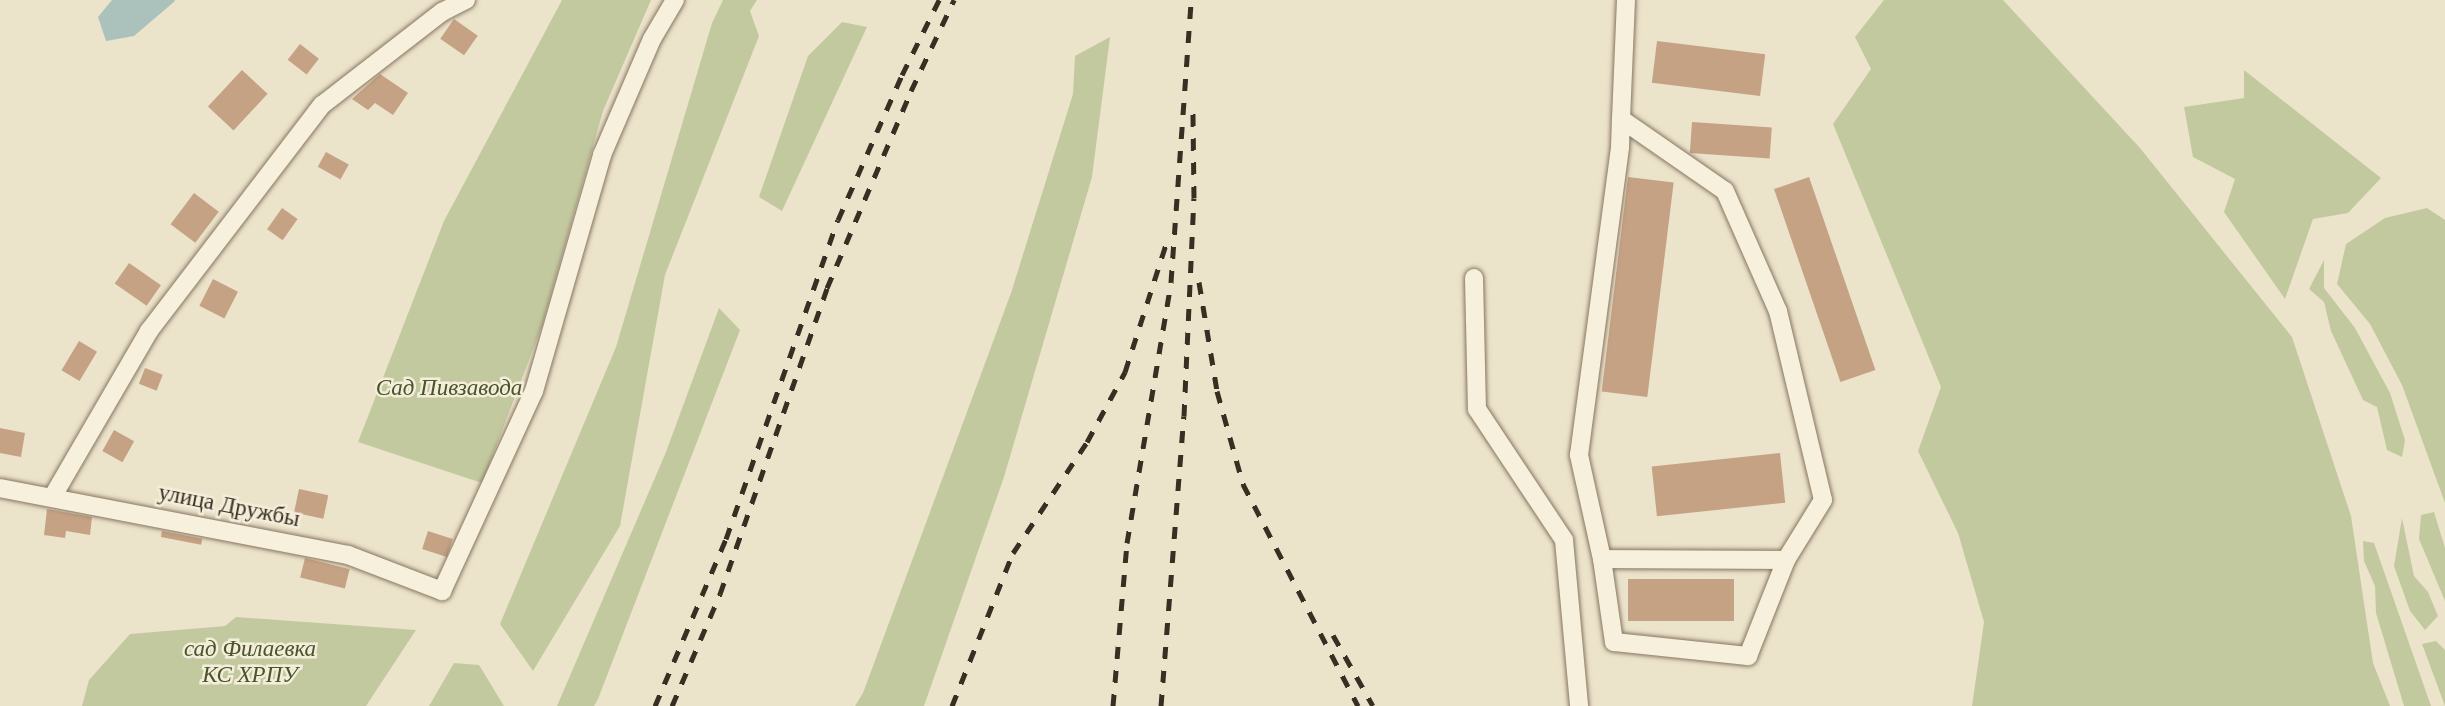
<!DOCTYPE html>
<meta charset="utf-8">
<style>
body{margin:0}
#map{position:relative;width:2445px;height:706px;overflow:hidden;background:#ece3cb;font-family:Georgia,serif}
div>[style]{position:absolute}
.green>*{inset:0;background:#c3c99f}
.water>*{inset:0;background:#abc1bb}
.building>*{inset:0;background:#c6a284;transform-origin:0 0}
.roads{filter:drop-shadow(0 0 2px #877660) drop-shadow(0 0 2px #877660)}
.street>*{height:18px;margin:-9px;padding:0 9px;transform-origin:9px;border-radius:9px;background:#f7f0dd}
.rail>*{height:5px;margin-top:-2.5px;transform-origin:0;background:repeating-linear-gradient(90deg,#392e22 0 12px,transparent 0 24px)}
span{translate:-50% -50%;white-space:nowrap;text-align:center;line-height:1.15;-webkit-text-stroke:5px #f3edda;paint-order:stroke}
.park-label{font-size:23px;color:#48542a;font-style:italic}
.street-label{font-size:23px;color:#392e22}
</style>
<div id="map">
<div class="green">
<div style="clip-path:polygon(562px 0,651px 0,603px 111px,542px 326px,482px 483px,358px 442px,444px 221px)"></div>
<div style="clip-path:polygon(723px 0,757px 0,750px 11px,759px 36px,665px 275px,620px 526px,533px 671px,500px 624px,616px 347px,712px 23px)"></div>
<div style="clip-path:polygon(1884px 0,2003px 0,2140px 148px,2292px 337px,2351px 516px,2373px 663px,2390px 706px,1972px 706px,1984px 622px,1958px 533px,1918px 451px,1941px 387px,1833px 124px,1871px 69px,1855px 37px)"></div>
<div style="clip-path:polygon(842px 22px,867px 27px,782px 211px,759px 197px,808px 56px)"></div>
<div style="clip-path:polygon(1110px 37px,1092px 177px,1004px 477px,924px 706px,855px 706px,863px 693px,1011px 293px,1073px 94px,1075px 56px)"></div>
<div style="clip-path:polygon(2244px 70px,2381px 178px,2348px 213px,2313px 219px,2285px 299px,2224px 212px,2235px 179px,2193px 157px,2184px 107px,2244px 98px)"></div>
<div style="clip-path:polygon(2427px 208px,2445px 220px,2445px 503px,2402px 385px,2370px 324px,2337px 284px,2346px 244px,2385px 218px)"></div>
<div style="clip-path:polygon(2324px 260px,2324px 288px,2355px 328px,2390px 393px,2405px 440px,2402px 457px,2387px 450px,2377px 407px,2363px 400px,2331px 331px,2324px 302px,2309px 289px)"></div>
<div style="clip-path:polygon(719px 308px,740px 330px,598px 699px,594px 706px,557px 706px,666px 452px)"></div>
<div style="clip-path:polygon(2434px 512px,2445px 548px,2445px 601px,2419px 539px,2421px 515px)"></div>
<div style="clip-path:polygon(2402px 518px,2414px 576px,2428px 592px,2438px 616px,2425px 630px,2410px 611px,2394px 566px)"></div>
<div style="clip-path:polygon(2363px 541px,2374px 543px,2431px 706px,2404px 706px,2376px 613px,2375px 586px,2364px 561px)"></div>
<div style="clip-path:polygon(236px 617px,416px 630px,366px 706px,82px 706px,89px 680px,130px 634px,225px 626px)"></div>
<div style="clip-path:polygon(2436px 641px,2445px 650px,2445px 706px,2422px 644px)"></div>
<div style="clip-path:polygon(454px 663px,479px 665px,504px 706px,429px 706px)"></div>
</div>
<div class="water">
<div style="clip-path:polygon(112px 0,174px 0,175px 1px,134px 36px,106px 41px,98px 17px)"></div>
</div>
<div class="building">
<div style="left:454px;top:19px;width:29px;height:24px;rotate:35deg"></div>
<div style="left:1657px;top:41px;width:109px;height:42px;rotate:7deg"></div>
<div style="left:300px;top:44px;width:24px;height:20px;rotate:38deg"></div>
<div style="left:242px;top:70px;width:35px;height:50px;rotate:43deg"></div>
<div style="clip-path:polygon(380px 74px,408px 93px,393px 115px,375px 103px,368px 110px,352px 99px)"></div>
<div style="left:1692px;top:122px;width:80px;height:31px;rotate:4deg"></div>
<div style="left:326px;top:152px;width:26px;height:17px;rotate:29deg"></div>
<div style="left:1628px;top:177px;width:46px;height:216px;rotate:7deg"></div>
<div style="left:1809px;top:177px;width:204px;height:37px;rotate:71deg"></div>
<div style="left:194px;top:193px;width:31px;height:39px;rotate:37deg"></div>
<div style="left:282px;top:208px;width:19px;height:26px;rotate:35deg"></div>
<div style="left:129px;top:263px;width:39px;height:25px;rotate:35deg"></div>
<div style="left:213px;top:279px;width:28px;height:30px;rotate:27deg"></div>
<div style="left:79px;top:341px;width:21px;height:34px;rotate:31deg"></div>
<div style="left:145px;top:368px;width:19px;height:17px;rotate:21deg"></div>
<div style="clip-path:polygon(0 428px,25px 433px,21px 457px,0 453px)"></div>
<div style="left:114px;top:430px;width:23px;height:24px;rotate:29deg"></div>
<div style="left:1780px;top:453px;width:50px;height:129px;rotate:84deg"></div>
<div style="left:299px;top:489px;width:30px;height:24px;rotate:12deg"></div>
<div style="clip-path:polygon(47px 509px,92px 517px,90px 535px,66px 531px,65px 538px,44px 535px)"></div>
<div style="left:162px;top:531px;width:41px;height:6px;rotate:11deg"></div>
<div style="left:428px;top:531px;width:26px;height:19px;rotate:18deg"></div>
<div style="left:305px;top:558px;width:46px;height:20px;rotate:14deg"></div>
<div style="left:1734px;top:579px;width:42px;height:106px;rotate:90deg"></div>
</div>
<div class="roads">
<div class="street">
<div style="left:1621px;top:119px;width:126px;rotate:34.7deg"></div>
<div style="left:1725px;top:191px;width:131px;rotate:66.2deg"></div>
<div style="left:1778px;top:311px;width:194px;rotate:76.6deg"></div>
<div style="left:1823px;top:500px;width:70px;rotate:121.7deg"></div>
<div style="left:1786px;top:560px;width:184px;rotate:-179.7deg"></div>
<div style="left:1602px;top:559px;width:107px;rotate:-102.5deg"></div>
<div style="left:1579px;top:455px;width:311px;rotate:-82.4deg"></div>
<div style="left:1620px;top:147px;width:28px;rotate:-88deg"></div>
<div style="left:1621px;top:119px;width:119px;rotate:-87.6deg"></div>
<div style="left:1474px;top:278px;width:131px;rotate:88.7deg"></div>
<div style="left:1477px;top:409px;width:157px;rotate:56.4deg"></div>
<div style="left:1564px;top:540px;width:167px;rotate:84.8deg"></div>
<div style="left:0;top:488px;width:354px;rotate:10.9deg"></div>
<div style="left:348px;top:555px;width:101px;rotate:21deg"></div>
<div style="left:442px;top:591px;width:220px;rotate:-65.3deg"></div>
<div style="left:534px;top:391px;width:246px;rotate:-73.9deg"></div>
<div style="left:602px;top:155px;width:126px;rotate:-66.7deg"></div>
<div style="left:652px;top:39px;width:45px;rotate:-59.5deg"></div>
<div style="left:53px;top:496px;width:191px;rotate:-59.8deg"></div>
<div style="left:149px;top:331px;width:285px;rotate:-52.6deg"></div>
<div style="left:322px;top:105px;width:152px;rotate:-37.8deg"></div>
<div style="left:442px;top:12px;width:27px;rotate:-27deg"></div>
<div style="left:1602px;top:559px;width:84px;rotate:81.8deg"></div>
<div style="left:1614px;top:642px;width:135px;rotate:6deg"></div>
<div style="left:1748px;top:656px;width:103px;rotate:-68.4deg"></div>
</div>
</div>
<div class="rail">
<div style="left:1199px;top:282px;width:110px;rotate:80.6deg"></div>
<div style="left:1217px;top:391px;width:97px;rotate:74.4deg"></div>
<div style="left:1243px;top:484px;width:250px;rotate:62.6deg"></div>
<div style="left:1333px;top:635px;width:81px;rotate:60.6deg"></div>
<div style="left:655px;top:706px;width:181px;rotate:-67deg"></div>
<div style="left:726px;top:539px;width:338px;rotate:-70.7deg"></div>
<div style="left:838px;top:220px;width:158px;rotate:-66.2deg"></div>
<div style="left:902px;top:75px;width:84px;rotate:-63.7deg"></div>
<div style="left:672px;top:706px;width:122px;rotate:-66.8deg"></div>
<div style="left:720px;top:594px;width:324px;rotate:-70.7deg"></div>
<div style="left:827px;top:288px;width:214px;rotate:-66.9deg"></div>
<div style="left:911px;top:91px;width:101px;rotate:-64.7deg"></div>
<div style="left:952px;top:706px;width:165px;rotate:-68.3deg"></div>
<div style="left:1013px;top:553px;width:133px;rotate:-56.3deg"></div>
<div style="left:1087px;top:442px;width:80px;rotate:-61.5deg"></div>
<div style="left:1125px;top:372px;width:138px;rotate:-72.2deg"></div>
<div style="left:1113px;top:706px;width:164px;rotate:-85.1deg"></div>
<div style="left:1127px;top:543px;width:265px;rotate:-80.4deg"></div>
<div style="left:1171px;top:282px;width:283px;rotate:-85.9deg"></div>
<div style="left:1161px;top:706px;width:291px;rotate:-85.5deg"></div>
<div style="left:1184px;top:416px;width:218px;rotate:-87.4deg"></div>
<div style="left:1194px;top:198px;width:86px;rotate:-90.7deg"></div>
</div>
<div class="park-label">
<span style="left:449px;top:388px">Сад Пивзавода</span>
<span style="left:250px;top:662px">сад Филаевка<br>КС ХРПУ</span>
</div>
<div class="street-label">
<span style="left:229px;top:506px;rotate:11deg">улица Дружбы</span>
</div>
</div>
